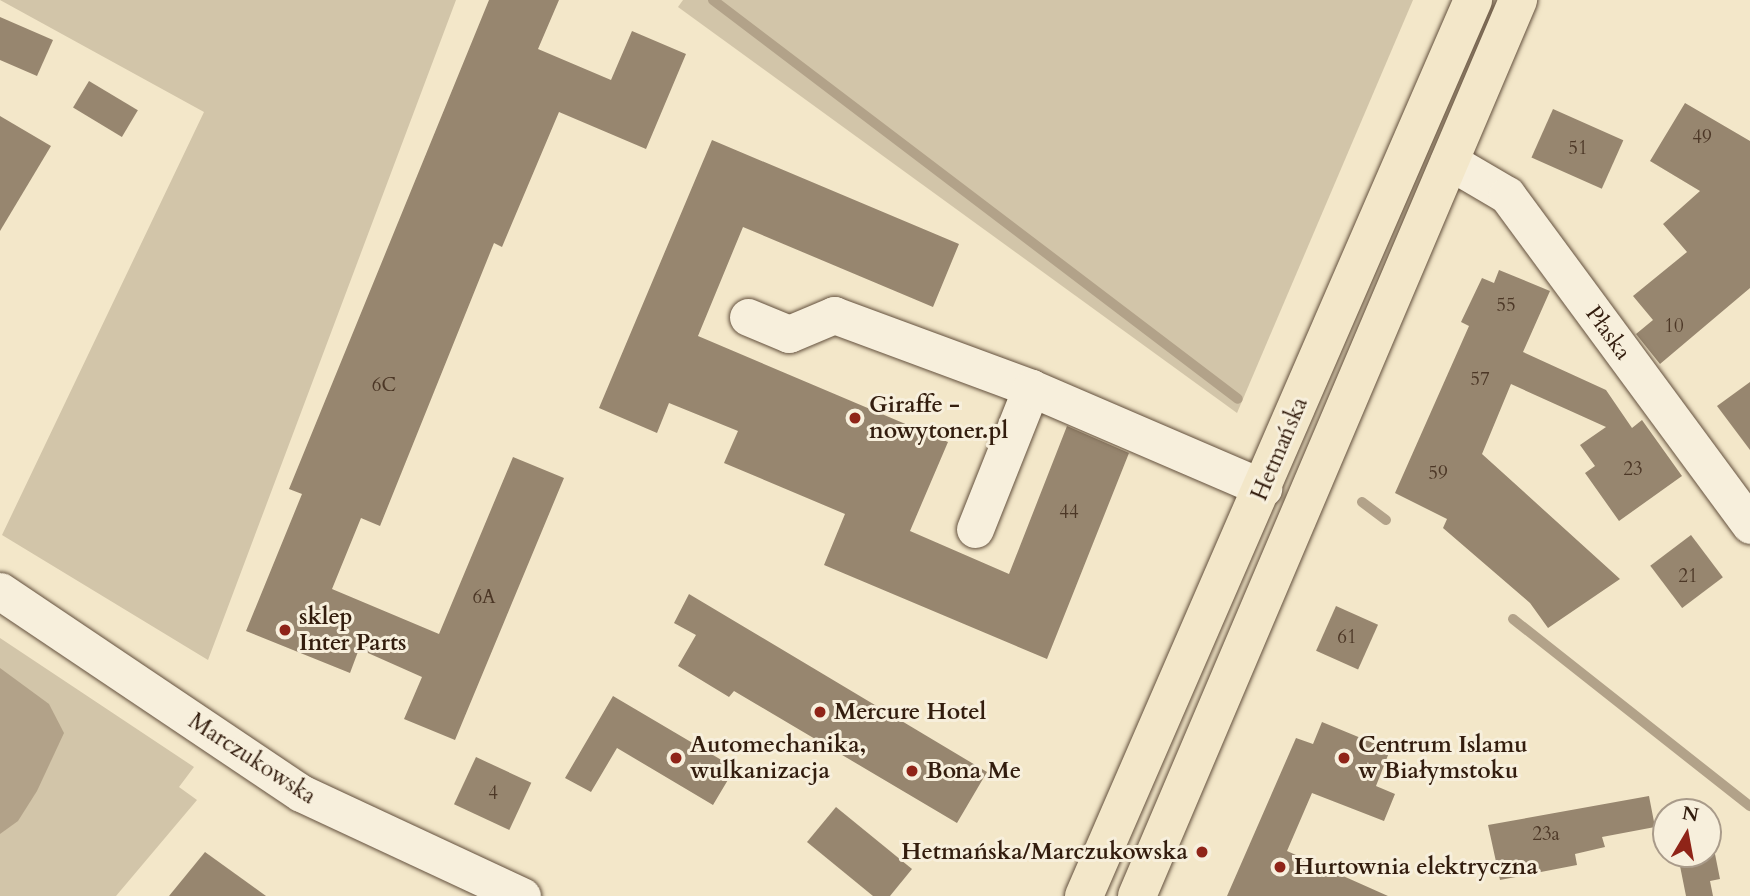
<!DOCTYPE html>
<meta charset="utf-8">
<style>
body{margin:0}
#map{position:relative;width:1750px;height:896px;overflow:hidden;background:#f3e7c9;font-family:Cardo,serif}
div>[style]{position:absolute}
.green>*{inset:0;background:#d2c5a9}
.water>*{inset:0;background:#b2a289}
.stream>*{height:10px;margin:-5px;padding:0 5px;transform-origin:5px;border-radius:5px;background:#b2a289}
.building>*{inset:0;background:#97866f;transform-origin:0 0}
.roads{filter:drop-shadow(0 0 2px #63503d) drop-shadow(0 0 2px #63503d)}
.minor>*{height:37px;margin:-18.5px;padding:0 18.5px;transform-origin:18.5px;border-radius:18.5px;background:#f7efdc}
.major>*{height:38px;margin:-19px;padding:0 19px;transform-origin:19px;border-radius:19px;background:#f3e7c9}
.dots>*{width:19px;height:19px;translate:-50% -50%;box-sizing:border-box;border:4px solid #f7efdc;border-radius:50%}
span{translate:-50% -50%;white-space:nowrap;text-align:center;line-height:1.15;-webkit-text-stroke:6px #f7efdc;paint-order:stroke}
.number-label{font-size:19px;color:#4c3726}
.number-label span{-webkit-text-stroke-width:0}
.street-label{font-size:23px;color:#331d0e}
.poi-label{font-size:23px;color:#331d0e;font-weight:700}
.left{translate:0 -50%;text-align:left}
.right{translate:-100% -50%;text-align:right}
.north{position:absolute;left:1652px;top:798px;width:70px;height:70px;box-sizing:border-box;background:#f7efdc;border:2px solid #a99b8a;border-radius:50%;rotate:10deg;font-size:19px;font-weight:700;line-height:28px;text-align:center;color:#331d0e}
.north::after{content:'';display:block;margin:auto;width:24px;height:32px;background:#8f2418;clip-path:polygon(50% 0,100% 100%,50% 72%,0 100%)}
</style>
<div id="map">
<div class="green">
<div style="clip-path:polygon(0 0,456px 0,208px 660px,2px 535px,204px 112px)"></div>
<div style="clip-path:polygon(683px 0,1413px 0,1237px 413px,678px 7px)"></div>
<div style="clip-path:polygon(0 638px,194px 767px,179px 787px,197px 800px,116px 896px,0 896px)"></div>
</div>
<div class="water">
<div style="clip-path:polygon(0 668px,49px 704px,64px 733px,37px 791px,18px 821px,0 834px)"></div>
</div>
<div class="stream">
<div style="left:713px;top:0;width:659px;rotate:37.23deg"></div>
<div style="left:1362px;top:502px;width:30px;rotate:37deg"></div>
<div style="left:1513px;top:619px;width:302px;rotate:38.3deg"></div>
</div>
<div class="building">
<div style="clip-path:polygon(489px 0,559px 0,538px 49px,611px 80px,632px 31px,686px 54px,646px 149px,559px 112px,502px 247px,494px 243px,380px 526px,361px 518px,332px 589px,439px 634px,513px 457px,564px 478px,455px 740px,404px 719px,422px 677px,359px 649px,350px 673px,246px 631px,302px 494px,289px 489px)"></div>
<div style="clip-path:polygon(0 17px,53px 40px,37px 76px,0 60px)"></div>
<div style="left:89px;top:81px;width:57px;height:31px;rotate:31deg"></div>
<div style="clip-path:polygon(1685px 103px,1750px 141px,1750px 288px,1660px 364px,1636px 334px,1653px 320px,1633px 296px,1687px 252px,1663px 224px,1700px 191px,1650px 161px)"></div>
<div style="left:1553px;top:109px;width:77px;height:53px;rotate:24deg"></div>
<div style="clip-path:polygon(0 116px,51px 146px,0 231px)"></div>
<div style="clip-path:polygon(712px 140px,959px 244px,933px 307px,743px 227px,698px 336px,948px 442px,910px 531px,1009px 574px,1067px 426px,1129px 453px,1047px 659px,824px 565px,845px 514px,724px 463px,738px 431px,669px 403px,657px 433px,599px 408px)"></div>
<div style="clip-path:polygon(1499px 270px,1550px 291px,1523px 352px,1606px 390px,1632px 428px,1642px 420px,1682px 476px,1619px 521px,1585px 473px,1595px 466px,1580px 445px,1606px 427px,1511px 384px,1482px 454px,1620px 579px,1548px 628px,1530px 603px,1443px 528px,1447px 519px,1395px 493px,1469px 326px,1461px 322px,1482px 278px,1494px 283px)"></div>
<div style="clip-path:polygon(1750px 382px,1750px 450px,1717px 406px)"></div>
<div style="left:1691px;top:535px;width:53px;height:51px;rotate:53deg"></div>
<div style="clip-path:polygon(689px 594px,987px 772px,957px 823px,734px 691px,729px 697px,678px 666px,696px 635px,674px 623px)"></div>
<div style="left:1336px;top:606px;width:46px;height:49px;rotate:24deg"></div>
<div style="clip-path:polygon(613px 696px,735px 768px,713px 805px,617px 748px,591px 792px,565px 778px)"></div>
<div style="clip-path:polygon(1322px 722px,1390px 750px,1376px 786px,1395px 794px,1384px 821px,1312px 793px,1287px 851px,1388px 896px,1227px 896px,1296px 738px,1313px 744px)"></div>
<div style="left:476px;top:757px;width:61px;height:52px;rotate:25deg"></div>
<div style="clip-path:polygon(1649px 796px,1655px 827px,1602px 837px,1605px 847px,1575px 854px,1577px 865px,1500px 880px,1488px 825px)"></div>
<div style="clip-path:polygon(836px 807px,912px 869px,890px 896px,873px 896px,807px 842px)"></div>
<div style="clip-path:polygon(1714px 849px,1720px 879px,1710px 881px,1713px 896px,1686px 896px,1678px 856px)"></div>
<div style="clip-path:polygon(205px 852px,266px 896px,169px 896px)"></div>
</div>
<div class="roads">
<div class="minor">
<div style="left:1449px;top:161px;width:67px;rotate:30.4deg"></div>
<div style="left:1507px;top:195px;width:410px;rotate:53.6deg"></div>
<div style="left:748px;top:317px;width:44px;rotate:22.5deg"></div>
<div style="left:789px;top:334px;width:49px;rotate:-22.9deg"></div>
<div style="left:834px;top:315px;width:210px;rotate:20.3deg"></div>
<div style="left:975px;top:529px;width:152px;rotate:-68.3deg"></div>
<div style="left:1031px;top:388px;width:253px;rotate:23.3deg"></div>
<div style="left:0;top:591px;width:362px;rotate:33.9deg"></div>
<div style="left:301px;top:793px;width:244px;rotate:25deg"></div>
</div>
<div class="major">
<div style="left:1084px;top:896px;width:977px;rotate:-66.53deg"></div>
<div style="left:1137px;top:896px;width:974px;rotate:-66.96deg"></div>
</div>
</div>
<div class="dots">
<div style="left:855px;top:418px;background:#8f2418"></div>
<div style="left:285px;top:630px;background:#8f2418"></div>
<div style="left:820px;top:712px;background:#8f2418"></div>
<div style="left:676px;top:758px;background:#8f2418"></div>
<div style="left:1344px;top:758px;background:#8f2418"></div>
<div style="left:912px;top:771px;background:#8f2418"></div>
<div style="left:1202px;top:852px;background:#8f2418"></div>
<div style="left:1280px;top:867px;background:#8f2418"></div>
</div>
<div class="number-label">
<span style="left:1702px;top:138px">49</span>
<span style="left:1578px;top:149px">51</span>
<span style="left:1506px;top:306px">55</span>
<span style="left:1674px;top:327px">10</span>
<span style="left:1480px;top:380px">57</span>
<span style="left:384px;top:386px">6C</span>
<span style="left:1633px;top:470px">23</span>
<span style="left:1438px;top:474px">59</span>
<span style="left:1069px;top:513px">44</span>
<span style="left:1688px;top:577px">21</span>
<span style="left:484px;top:598px">6A</span>
<span style="left:1347px;top:638px">61</span>
<span style="left:493px;top:794px">4</span>
<span style="left:1546px;top:835px">23a</span>
</div>
<div class="street-label">
<span style="left:1608px;top:333px;rotate:54deg">Płaska</span>
<span style="left:1280px;top:449px;rotate:-67deg">Hetmańska</span>
<span style="left:252px;top:759px;rotate:33deg">Marczukowska</span>
</div>
<div class="poi-label">
<span class="left" style="left:869px;top:418px">Giraffe -<br>nowytoner.pl</span>
<span class="left" style="left:299px;top:630px">sklep<br>Inter Parts</span>
<span class="left" style="left:834px;top:712px">Mercure Hotel</span>
<span class="left" style="left:690px;top:758px">Automechanika,<br>wulkanizacja</span>
<span class="left" style="left:1358px;top:758px">Centrum Islamu<br>w Białymstoku</span>
<span class="left" style="left:926px;top:771px">Bona Me</span>
<span class="right" style="left:1188px;top:852px">Hetmańska/Marczukowska</span>
<span class="left" style="left:1294px;top:867px">Hurtownia elektryczna</span>
</div>
<div class="north">N</div>
</div>
